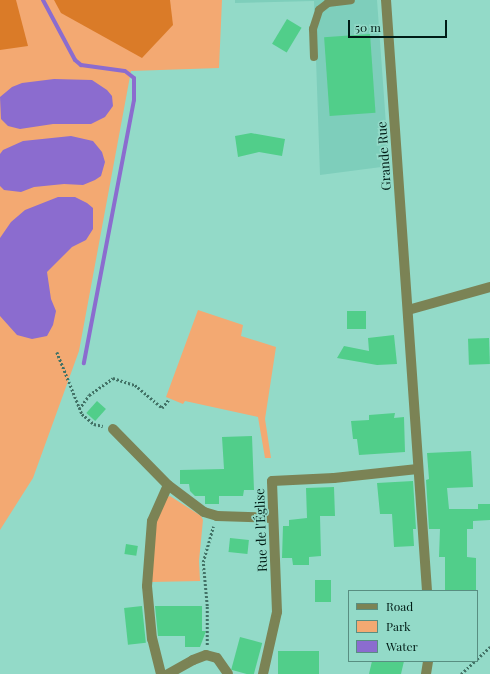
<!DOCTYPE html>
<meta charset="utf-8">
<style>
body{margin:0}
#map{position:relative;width:490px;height:674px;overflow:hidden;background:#93dac8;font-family:"Playfair Display",serif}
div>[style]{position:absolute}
.built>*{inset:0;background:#7ecebb}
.green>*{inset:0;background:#f3a972}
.forest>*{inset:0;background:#da7b28}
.water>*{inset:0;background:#8b6ccf}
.stream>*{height:4px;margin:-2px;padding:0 2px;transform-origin:2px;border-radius:2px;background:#8b6ccf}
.building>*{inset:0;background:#51ce8a;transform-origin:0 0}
.path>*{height:2.5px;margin-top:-1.25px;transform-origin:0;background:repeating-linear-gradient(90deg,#427266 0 2px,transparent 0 4px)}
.service>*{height:8px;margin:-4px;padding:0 4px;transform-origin:4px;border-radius:4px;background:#7b8355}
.minor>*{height:10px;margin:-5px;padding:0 5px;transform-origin:5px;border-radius:5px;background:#7b8355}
.tertiary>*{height:10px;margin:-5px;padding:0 5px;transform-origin:5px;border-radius:5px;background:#7b8355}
span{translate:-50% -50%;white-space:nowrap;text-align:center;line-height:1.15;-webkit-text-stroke:3.5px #93dac8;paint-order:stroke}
.street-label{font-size:13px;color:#001c16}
.legend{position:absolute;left:348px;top:590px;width:130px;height:72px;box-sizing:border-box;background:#93dac8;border:1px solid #588e81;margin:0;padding:5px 7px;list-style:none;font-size:12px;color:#001c16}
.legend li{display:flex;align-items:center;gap:8px;height:20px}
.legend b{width:20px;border:1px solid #588e81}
.scale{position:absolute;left:348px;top:20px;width:99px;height:18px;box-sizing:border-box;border:2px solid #001c16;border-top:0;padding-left:5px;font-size:12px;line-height:14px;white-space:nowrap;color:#001c16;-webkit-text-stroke:3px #93dac8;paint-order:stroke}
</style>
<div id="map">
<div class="built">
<div style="clip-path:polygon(235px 0,377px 0,389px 166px,320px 175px,314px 1px,235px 3px)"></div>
</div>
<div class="green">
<div style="clip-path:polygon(0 0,222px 0,219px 68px,131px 71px,79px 351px,33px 478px,0 530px)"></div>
<div style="clip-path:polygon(198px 310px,243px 325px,241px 336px,276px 347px,265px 419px,271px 458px,265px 458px,258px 417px,185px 401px,183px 404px,166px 397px)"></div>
<div style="clip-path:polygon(170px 496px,201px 516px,203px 520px,199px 561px,200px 581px,151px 582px,156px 522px,165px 498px)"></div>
</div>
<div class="forest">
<div style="clip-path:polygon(0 0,16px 0,28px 46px,0 50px)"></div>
<div style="clip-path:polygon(54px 0,170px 0,173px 25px,142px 58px,61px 13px)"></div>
</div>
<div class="water">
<div style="clip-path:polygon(54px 79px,92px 80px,107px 90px,112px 96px,113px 106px,105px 117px,91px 124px,53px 124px,20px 129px,8px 126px,1px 119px,0 97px,12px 87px,22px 83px)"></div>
<div style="clip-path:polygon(71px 136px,93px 141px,102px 152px,105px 162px,101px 176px,95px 180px,83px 185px,64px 184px,34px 187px,21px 192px,4px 190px,0 186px,0 154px,3px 150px,23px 141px)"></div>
<div style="clip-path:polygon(58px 197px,75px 197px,87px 203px,93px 208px,93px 229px,86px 240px,72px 247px,47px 272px,51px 299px,56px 311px,53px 325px,47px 336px,32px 339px,17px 335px,0 316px,0 238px,11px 222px,25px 210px)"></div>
</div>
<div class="stream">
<div style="left:43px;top:0;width:68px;rotate:61.9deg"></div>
<div style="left:75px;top:60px;width:8px;rotate:40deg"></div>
<div style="left:81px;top:65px;width:44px;rotate:7.8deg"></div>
<div style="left:125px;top:71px;width:11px;rotate:38deg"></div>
<div style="left:134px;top:78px;width:22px;rotate:90deg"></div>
<div style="left:134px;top:100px;width:268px;rotate:100.8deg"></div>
</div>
<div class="building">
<div style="left:287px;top:19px;width:17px;height:29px;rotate:31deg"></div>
<div style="left:370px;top:34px;width:79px;height:46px;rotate:86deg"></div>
<div style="clip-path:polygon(251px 133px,285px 139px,282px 156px,259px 152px,238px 157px,235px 136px)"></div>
<div style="left:347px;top:311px;width:19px;height:18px"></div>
<div style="clip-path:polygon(394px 335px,397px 364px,377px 365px,337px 358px,344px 346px,369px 351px,368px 338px)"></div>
<div style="left:489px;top:338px;width:26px;height:21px;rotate:88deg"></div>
<div style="left:97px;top:401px;width:12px;height:16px;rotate:42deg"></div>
<div style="clip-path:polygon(395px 413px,394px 418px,404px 417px,405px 452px,359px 455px,357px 439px,353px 439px,351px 421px,369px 420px,369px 415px)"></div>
<div style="clip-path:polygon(252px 436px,254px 490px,244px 490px,243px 496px,219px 496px,219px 504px,205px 504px,205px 496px,195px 496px,190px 491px,189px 484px,180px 484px,180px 470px,224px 469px,222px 437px)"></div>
<div style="clip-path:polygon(471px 451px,473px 487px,447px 488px,449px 509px,478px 509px,478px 504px,490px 504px,490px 520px,473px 521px,473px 529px,467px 529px,467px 557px,476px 558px,476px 591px,445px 591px,445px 557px,439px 557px,440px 529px,429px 529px,426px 480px,429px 479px,427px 453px)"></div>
<div style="clip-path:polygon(413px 481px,416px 529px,413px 529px,414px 546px,394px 547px,392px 514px,380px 514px,377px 483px)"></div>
<div style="clip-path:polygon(334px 487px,335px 516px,320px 516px,321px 556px,309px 557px,309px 565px,293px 565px,292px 558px,282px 558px,283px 526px,289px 526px,289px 520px,307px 518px,306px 488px)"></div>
<div style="left:230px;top:538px;width:19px;height:14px;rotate:6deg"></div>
<div style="left:126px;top:544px;width:12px;height:10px;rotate:9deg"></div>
<div style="left:331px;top:580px;width:22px;height:16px;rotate:90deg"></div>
<div style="left:142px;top:606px;width:37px;height:18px;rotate:84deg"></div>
<div style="clip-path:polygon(155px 606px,202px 606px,202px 631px,206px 631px,200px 647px,185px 647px,185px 636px,158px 636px)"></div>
<div style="left:240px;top:637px;width:23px;height:34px;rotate:15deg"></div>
<div style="left:278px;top:651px;width:41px;height:23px"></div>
<div style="clip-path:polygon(372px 661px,404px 661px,401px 674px,369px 674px)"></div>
</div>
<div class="path">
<div style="left:57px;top:352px;width:67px;rotate:68deg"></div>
<div style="left:82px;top:414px;width:16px;rotate:40deg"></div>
<div style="left:94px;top:424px;width:9px;rotate:13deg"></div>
<div style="left:79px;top:409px;width:17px;rotate:-54deg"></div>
<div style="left:89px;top:395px;width:29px;rotate:-35deg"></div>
<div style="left:113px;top:378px;width:23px;rotate:18deg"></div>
<div style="left:135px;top:385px;width:35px;rotate:40deg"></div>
<div style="left:162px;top:408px;width:11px;rotate:-52deg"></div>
<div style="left:207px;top:645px;width:39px;rotate:-90deg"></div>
<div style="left:207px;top:606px;width:44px;rotate:-95.2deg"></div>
<div style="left:203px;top:562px;width:37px;rotate:-74deg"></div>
<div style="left:477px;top:659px;width:18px;rotate:-43deg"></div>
<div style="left:461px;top:674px;width:19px;rotate:-43deg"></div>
</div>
<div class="service">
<div style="left:314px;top:57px;width:28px;rotate:-92deg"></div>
<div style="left:313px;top:29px;width:20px;rotate:-72deg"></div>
<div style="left:319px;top:10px;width:11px;rotate:-38deg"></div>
<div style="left:328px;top:3px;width:23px;rotate:-7deg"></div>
</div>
<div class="minor">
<div style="left:408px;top:310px;width:85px;rotate:-15.7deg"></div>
<div style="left:113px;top:429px;width:78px;rotate:45.5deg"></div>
<div style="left:168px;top:485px;width:45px;rotate:36.9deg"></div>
<div style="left:204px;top:512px;width:14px;rotate:17deg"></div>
<div style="left:217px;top:516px;width:56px;rotate:2deg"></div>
<div style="left:161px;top:674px;width:36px;rotate:-104deg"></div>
<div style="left:152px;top:639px;width:53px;rotate:-95.4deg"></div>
<div style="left:147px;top:586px;width:65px;rotate:-85.6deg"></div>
<div style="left:152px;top:521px;width:39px;rotate:-66deg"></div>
<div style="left:168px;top:674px;width:29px;rotate:-29deg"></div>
<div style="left:193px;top:660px;width:14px;rotate:-21deg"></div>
<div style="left:206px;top:655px;width:11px;rotate:15deg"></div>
<div style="left:217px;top:658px;width:19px;rotate:55deg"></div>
<div style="left:263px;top:674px;width:64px;rotate:-77.3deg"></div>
<div style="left:277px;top:612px;width:131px;rotate:-92.2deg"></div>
<div style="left:272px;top:481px;width:62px;rotate:-2.8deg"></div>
<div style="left:334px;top:478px;width:84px;rotate:-6.1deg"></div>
</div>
<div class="tertiary">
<div style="left:386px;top:0;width:592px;rotate:86.03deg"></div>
<div style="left:426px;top:674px;width:13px;rotate:-81deg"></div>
</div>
<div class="street-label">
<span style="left:384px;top:156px;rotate:-94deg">Grande Rue</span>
<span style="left:261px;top:530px;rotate:-92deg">Rue de l'Église</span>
</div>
<ul class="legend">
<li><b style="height:5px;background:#7b8355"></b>Road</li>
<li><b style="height:11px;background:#f3a972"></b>Park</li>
<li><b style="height:11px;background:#8b6ccf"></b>Water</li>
</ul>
<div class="scale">50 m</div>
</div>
